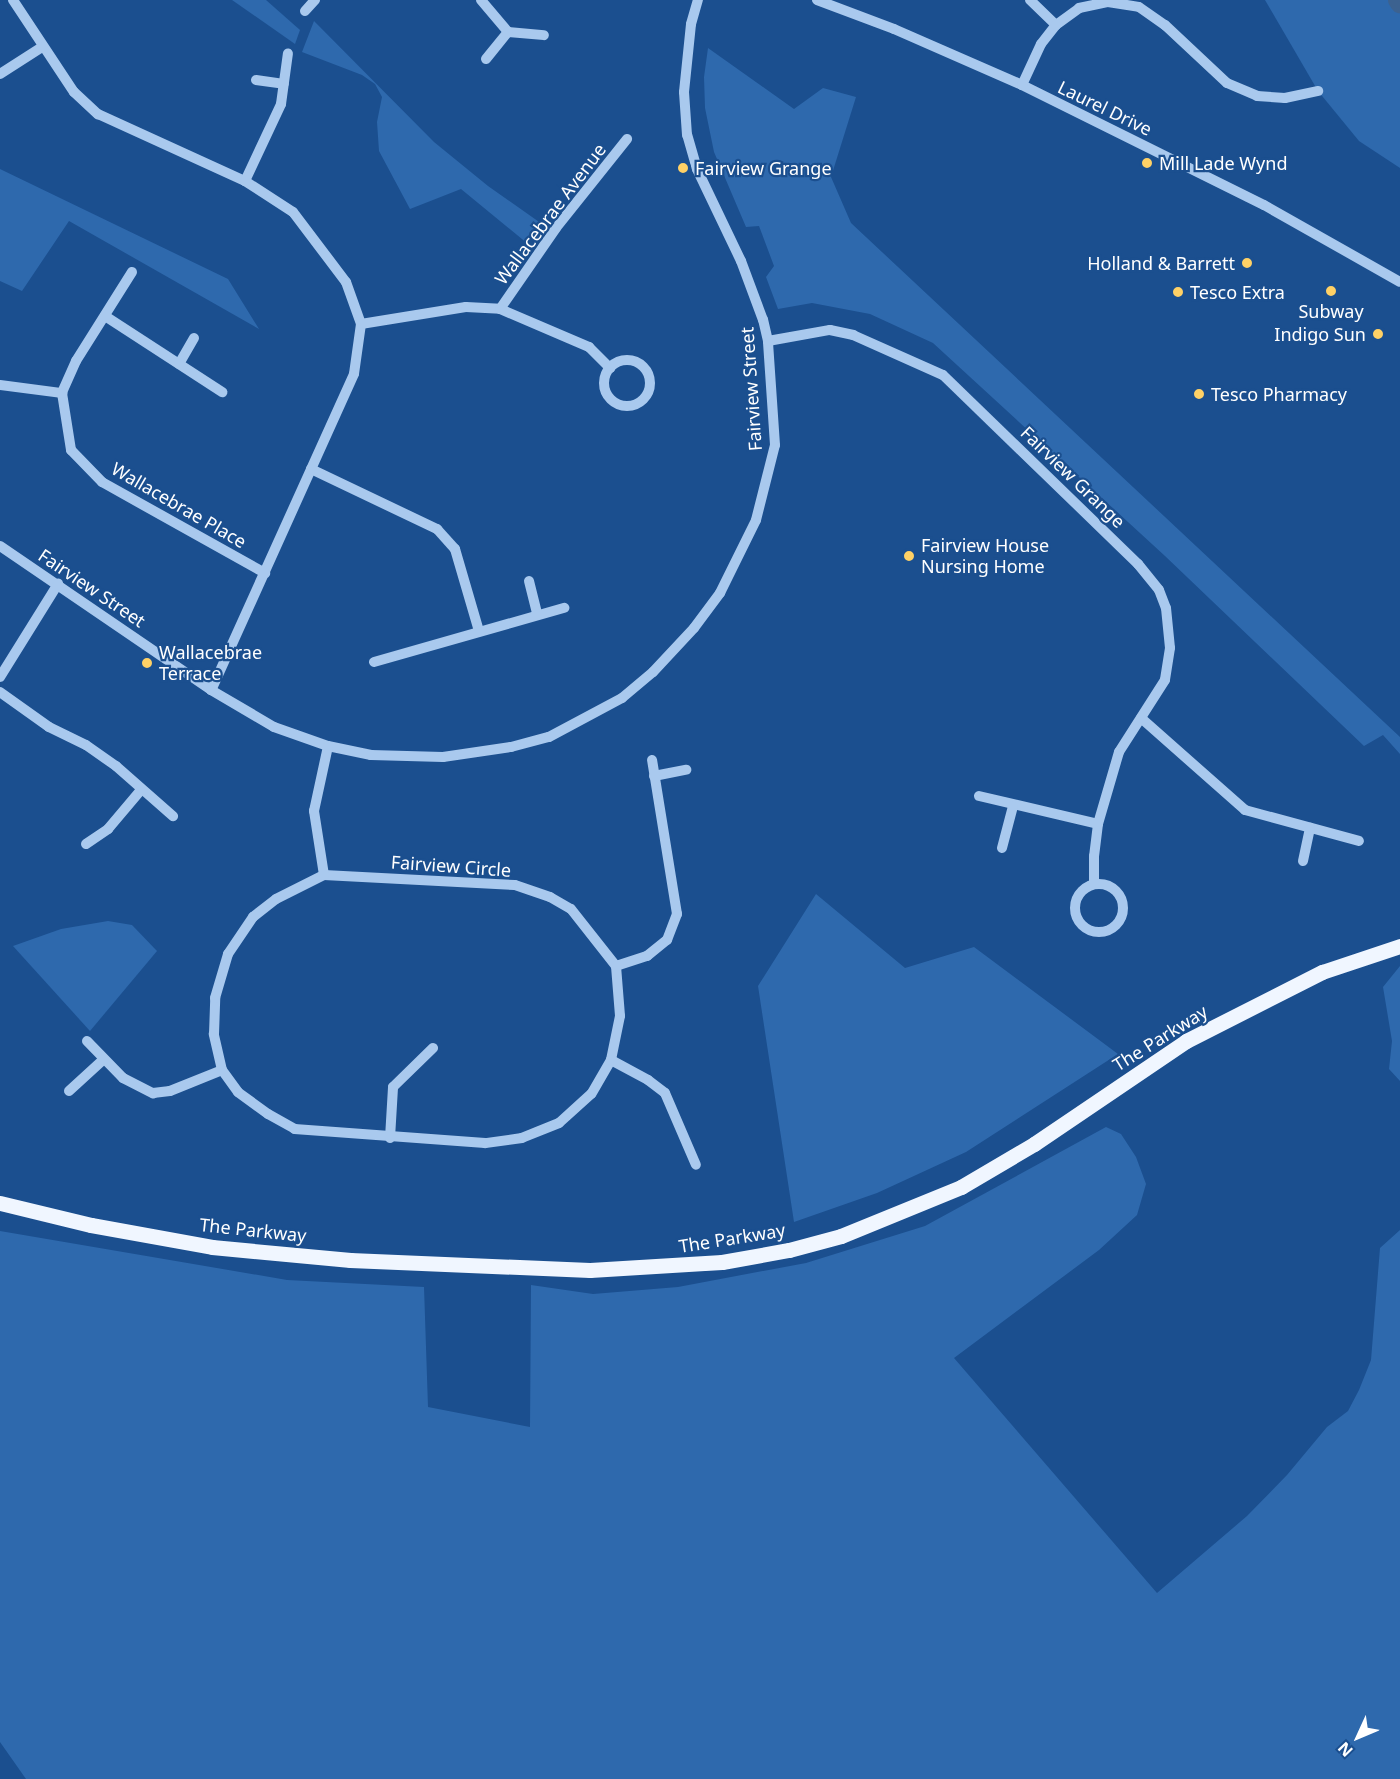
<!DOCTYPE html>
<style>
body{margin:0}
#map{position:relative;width:1400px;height:1779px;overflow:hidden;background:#1b4f8f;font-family:"Noto Sans",sans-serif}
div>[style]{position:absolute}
.green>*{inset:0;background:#2e69ad}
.canal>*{height:20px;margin:-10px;padding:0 10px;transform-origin:10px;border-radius:10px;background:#3c6290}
.minor>*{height:10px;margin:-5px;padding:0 5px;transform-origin:5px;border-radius:5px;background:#a9c9ee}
.minor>.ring{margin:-5px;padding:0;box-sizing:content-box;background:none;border:10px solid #a9c9ee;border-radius:50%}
.major>*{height:15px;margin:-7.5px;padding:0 7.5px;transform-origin:7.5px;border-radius:7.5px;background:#f0f6ff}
.dots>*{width:16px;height:16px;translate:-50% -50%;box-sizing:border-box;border:3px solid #1b4f8f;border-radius:50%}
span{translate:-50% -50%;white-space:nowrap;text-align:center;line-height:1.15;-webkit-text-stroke:4.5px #1b4f8f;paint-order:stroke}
.street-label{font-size:18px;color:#fff}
.poi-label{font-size:18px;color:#fff}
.left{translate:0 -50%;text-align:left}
.right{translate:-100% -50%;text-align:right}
.north{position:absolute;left:1328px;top:1707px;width:60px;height:60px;-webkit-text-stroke:4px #1b4f8f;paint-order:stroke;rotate:226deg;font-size:16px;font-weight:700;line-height:24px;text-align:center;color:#fff}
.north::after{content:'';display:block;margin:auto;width:21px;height:27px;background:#fff;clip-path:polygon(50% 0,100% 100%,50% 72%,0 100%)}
</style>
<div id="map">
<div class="green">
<div style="clip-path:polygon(232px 0,266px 0,300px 30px,295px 44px)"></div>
<div style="clip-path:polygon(1265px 0,1400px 0,1400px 168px,1359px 141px,1318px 91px)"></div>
<div style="clip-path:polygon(314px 21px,434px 142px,488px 186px,542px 224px,528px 244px,461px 189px,410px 209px,379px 151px,377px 122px,382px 97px,375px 84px,362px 75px,302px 52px)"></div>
<div style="clip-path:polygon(708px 48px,794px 109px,823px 88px,856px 97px,831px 177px,851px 223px,1400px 737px,1400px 754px,1383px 735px,1364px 746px,1165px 556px,933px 343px,870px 314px,812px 303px,778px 309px,766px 277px,774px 266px,759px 226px,746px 227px,714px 152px,705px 108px,704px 77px)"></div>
<div style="clip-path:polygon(0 169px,228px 279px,259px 329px,69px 221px,22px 291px,0 281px)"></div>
<div style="clip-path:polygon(816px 894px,905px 968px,974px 947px,1118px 1054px,966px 1152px,877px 1193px,794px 1222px,758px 986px)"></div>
<div style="clip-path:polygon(108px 921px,132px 925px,157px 951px,90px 1031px,13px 946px,61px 929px)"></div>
<div style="clip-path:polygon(1400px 966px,1400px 1081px,1389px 1069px,1392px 1041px,1383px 987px)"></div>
<div style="clip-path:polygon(1106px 1127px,1121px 1134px,1136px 1157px,1146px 1184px,1137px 1215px,1099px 1250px,954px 1358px,1157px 1593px,1247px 1516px,1287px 1475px,1327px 1427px,1348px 1411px,1359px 1390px,1371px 1360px,1380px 1248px,1400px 1230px,1400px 1779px,26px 1779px,0 1742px,0 1231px,287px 1280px,424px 1287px,428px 1407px,530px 1427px,531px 1285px,593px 1294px,678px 1287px,806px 1263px,925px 1226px)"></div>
</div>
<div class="canal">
<div style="left:1398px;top:0;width:4px;rotate:56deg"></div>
</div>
<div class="minor">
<div style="left:13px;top:0;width:110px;rotate:56.5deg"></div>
<div style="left:74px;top:92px;width:33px;rotate:43deg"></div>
<div style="left:98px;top:114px;width:162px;rotate:24.5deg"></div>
<div style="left:245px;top:181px;width:57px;rotate:32.9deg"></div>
<div style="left:293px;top:212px;width:88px;rotate:52.9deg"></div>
<div style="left:346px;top:282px;width:45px;rotate:70.3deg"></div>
<div style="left:361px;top:324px;width:50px;rotate:98deg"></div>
<div style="left:354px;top:374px;width:347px;rotate:114.3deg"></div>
<div style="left:481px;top:0;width:42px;rotate:49.8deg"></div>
<div style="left:508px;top:32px;width:36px;rotate:5deg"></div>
<div style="left:817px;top:0;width:82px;rotate:20.6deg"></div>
<div style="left:894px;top:29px;width:140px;rotate:23.6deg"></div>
<div style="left:1022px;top:85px;width:270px;rotate:26.4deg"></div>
<div style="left:1264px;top:205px;width:156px;rotate:29.5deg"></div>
<div style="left:1030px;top:0;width:36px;rotate:44deg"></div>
<div style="left:305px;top:11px;width:15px;rotate:-48deg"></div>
<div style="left:486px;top:59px;width:35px;rotate:-51deg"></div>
<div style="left:0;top:74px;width:50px;rotate:-32.7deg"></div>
<div style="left:256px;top:80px;width:28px;rotate:8deg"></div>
<div style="left:1022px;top:85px;width:45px;rotate:-65.1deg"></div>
<div style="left:1041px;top:44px;width:24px;rotate:-52deg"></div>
<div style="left:1056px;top:25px;width:29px;rotate:-36deg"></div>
<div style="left:1079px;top:8px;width:30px;rotate:-12deg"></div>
<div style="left:1108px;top:2px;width:31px;rotate:9deg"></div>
<div style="left:1139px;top:7px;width:32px;rotate:35deg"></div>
<div style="left:1165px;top:25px;width:85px;rotate:43.1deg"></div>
<div style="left:1227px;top:83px;width:33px;rotate:23deg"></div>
<div style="left:1257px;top:96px;width:28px;rotate:4deg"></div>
<div style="left:1285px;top:98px;width:34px;rotate:-12deg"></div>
<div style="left:245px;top:181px;width:85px;rotate:-64.9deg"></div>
<div style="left:281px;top:104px;width:51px;rotate:-82.2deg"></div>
<div style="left:132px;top:272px;width:105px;rotate:122.2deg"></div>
<div style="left:76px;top:361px;width:35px;rotate:114deg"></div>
<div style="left:62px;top:393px;width:58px;rotate:81deg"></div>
<div style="left:71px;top:450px;width:45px;rotate:45.9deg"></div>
<div style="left:102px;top:482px;width:187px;rotate:29.2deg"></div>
<div style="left:500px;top:309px;width:98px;rotate:-55.3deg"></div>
<div style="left:556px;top:228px;width:114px;rotate:-51.4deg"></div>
<div style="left:105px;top:316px;width:140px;rotate:33deg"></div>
<div style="left:361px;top:324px;width:106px;rotate:-9.2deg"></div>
<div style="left:466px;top:307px;width:34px;rotate:3deg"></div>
<div style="left:500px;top:309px;width:97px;rotate:23.1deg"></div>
<div style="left:589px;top:347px;width:30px;rotate:45deg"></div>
<div style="left:768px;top:341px;width:63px;rotate:-10.1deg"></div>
<div style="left:830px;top:330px;width:24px;rotate:12deg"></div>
<div style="left:853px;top:335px;width:98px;rotate:24deg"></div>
<div style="left:943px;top:375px;width:272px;rotate:44.1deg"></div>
<div style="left:1138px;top:564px;width:33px;rotate:51deg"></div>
<div style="left:1159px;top:590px;width:19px;rotate:69deg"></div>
<div style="left:1166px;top:608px;width:40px;rotate:84.3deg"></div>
<div style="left:1170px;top:648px;width:32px;rotate:99deg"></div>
<div style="left:1165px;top:680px;width:85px;rotate:122.6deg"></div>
<div style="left:1119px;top:752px;width:75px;rotate:106.3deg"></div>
<div style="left:1098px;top:824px;width:32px;rotate:97deg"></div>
<div style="left:1094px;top:856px;width:28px;rotate:90deg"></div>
<div class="ring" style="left:604px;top:360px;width:36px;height:36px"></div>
<div style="left:179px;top:364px;width:30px;rotate:-60deg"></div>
<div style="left:0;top:385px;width:63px;rotate:7.4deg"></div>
<div style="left:311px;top:469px;width:140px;rotate:25.5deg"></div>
<div style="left:437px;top:529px;width:27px;rotate:48deg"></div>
<div style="left:455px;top:549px;width:85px;rotate:73.7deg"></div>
<div style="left:0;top:546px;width:255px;rotate:34.3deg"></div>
<div style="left:211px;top:690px;width:73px;rotate:30.4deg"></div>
<div style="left:274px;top:727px;width:57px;rotate:19.4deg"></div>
<div style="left:328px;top:746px;width:44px;rotate:11.8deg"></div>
<div style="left:371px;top:755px;width:72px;rotate:1.6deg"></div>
<div style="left:443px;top:757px;width:69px;rotate:-8.4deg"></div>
<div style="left:511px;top:747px;width:39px;rotate:-15deg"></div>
<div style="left:549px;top:737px;width:83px;rotate:-28.1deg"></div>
<div style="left:622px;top:698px;width:40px;rotate:-40deg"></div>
<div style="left:653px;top:672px;width:60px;rotate:-47deg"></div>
<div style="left:694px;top:628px;width:44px;rotate:-53.4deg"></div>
<div style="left:720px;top:593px;width:81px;rotate:-63.7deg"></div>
<div style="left:756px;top:520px;width:77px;rotate:-75.8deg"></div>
<div style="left:775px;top:445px;width:104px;rotate:-93.9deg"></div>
<div style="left:768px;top:341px;width:22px;rotate:-103deg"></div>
<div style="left:763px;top:320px;width:63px;rotate:-110.4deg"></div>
<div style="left:741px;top:261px;width:102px;rotate:-115.6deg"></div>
<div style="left:697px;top:169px;width:35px;rotate:-106deg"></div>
<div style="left:687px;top:135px;width:43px;rotate:-94deg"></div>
<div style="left:684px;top:92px;width:68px;rotate:-84.1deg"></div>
<div style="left:691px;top:24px;width:25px;rotate:-74deg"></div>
<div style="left:529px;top:581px;width:34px;rotate:76deg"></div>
<div style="left:374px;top:662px;width:198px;rotate:-15.9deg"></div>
<div style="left:0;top:677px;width:110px;rotate:-58.1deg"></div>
<div style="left:0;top:692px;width:60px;rotate:35.5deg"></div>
<div style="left:49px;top:727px;width:41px;rotate:25.9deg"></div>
<div style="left:86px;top:745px;width:37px;rotate:35deg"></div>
<div style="left:116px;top:766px;width:76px;rotate:41.3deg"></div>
<div style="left:1141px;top:718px;width:139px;rotate:41.5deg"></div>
<div style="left:1245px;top:810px;width:118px;rotate:15.2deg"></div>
<div style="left:654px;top:776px;width:33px;rotate:-11deg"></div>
<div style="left:979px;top:796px;width:122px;rotate:13.2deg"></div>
<div style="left:86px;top:844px;width:27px;rotate:-34deg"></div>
<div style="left:108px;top:829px;width:51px;rotate:-49.8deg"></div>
<div style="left:1002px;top:848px;width:43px;rotate:-75.3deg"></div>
<div style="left:1303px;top:861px;width:34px;rotate:-78deg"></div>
<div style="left:324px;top:875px;width:191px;rotate:3deg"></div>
<div style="left:515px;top:885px;width:37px;rotate:19deg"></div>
<div style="left:550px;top:897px;width:24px;rotate:30deg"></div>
<div style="left:571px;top:909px;width:73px;rotate:51.7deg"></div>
<div style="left:616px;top:966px;width:50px;rotate:85.4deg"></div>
<div style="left:620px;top:1016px;width:45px;rotate:101.6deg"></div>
<div style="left:611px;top:1060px;width:39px;rotate:120deg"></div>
<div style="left:591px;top:1094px;width:43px;rotate:137.8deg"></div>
<div style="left:559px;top:1123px;width:40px;rotate:158deg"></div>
<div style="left:522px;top:1138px;width:37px;rotate:172deg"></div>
<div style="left:485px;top:1143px;width:191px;rotate:-175.8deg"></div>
<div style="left:295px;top:1129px;width:31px;rotate:-151deg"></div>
<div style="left:268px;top:1114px;width:37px;rotate:-144deg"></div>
<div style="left:238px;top:1092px;width:27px;rotate:-126deg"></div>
<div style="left:222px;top:1070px;width:37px;rotate:-103deg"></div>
<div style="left:214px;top:1034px;width:36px;rotate:-88deg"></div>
<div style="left:215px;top:998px;width:46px;rotate:-73.5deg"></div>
<div style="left:228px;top:954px;width:45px;rotate:-56deg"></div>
<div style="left:253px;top:917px;width:29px;rotate:-38deg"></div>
<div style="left:276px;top:899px;width:54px;rotate:-26.6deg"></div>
<div style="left:324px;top:875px;width:65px;rotate:-98.9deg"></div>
<div style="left:314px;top:811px;width:66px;rotate:-77.8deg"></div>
<div class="ring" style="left:1075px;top:884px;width:38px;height:38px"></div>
<div style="left:616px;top:966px;width:33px;rotate:-18deg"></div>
<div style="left:647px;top:956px;width:26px;rotate:-39deg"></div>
<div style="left:667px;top:940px;width:28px;rotate:-69deg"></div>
<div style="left:677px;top:914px;width:156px;rotate:-99.2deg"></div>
<div style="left:87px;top:1041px;width:52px;rotate:45.8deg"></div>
<div style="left:123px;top:1078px;width:34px;rotate:27deg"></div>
<div style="left:153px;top:1093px;width:17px;rotate:-7deg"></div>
<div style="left:170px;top:1091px;width:56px;rotate:-22deg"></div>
<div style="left:611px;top:1060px;width:42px;rotate:28.4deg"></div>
<div style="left:648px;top:1080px;width:21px;rotate:37deg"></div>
<div style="left:665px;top:1093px;width:78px;rotate:66.7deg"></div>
<div style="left:69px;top:1091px;width:47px;rotate:-42.4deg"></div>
<div style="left:390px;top:1138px;width:51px;rotate:-86.6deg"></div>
<div style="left:393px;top:1087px;width:56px;rotate:-44.3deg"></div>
</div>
<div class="major">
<div style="left:0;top:1203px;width:94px;rotate:13.6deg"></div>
<div style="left:91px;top:1225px;width:123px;rotate:10.3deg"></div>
<div style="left:212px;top:1247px;width:139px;rotate:5.4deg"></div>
<div style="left:350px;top:1260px;width:240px;rotate:2.4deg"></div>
<div style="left:590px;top:1270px;width:132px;rotate:-3.5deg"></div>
<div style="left:722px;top:1262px;width:68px;rotate:-10.2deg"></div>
<div style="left:789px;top:1250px;width:54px;rotate:-15.1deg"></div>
<div style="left:841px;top:1236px;width:130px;rotate:-22.2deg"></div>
<div style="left:961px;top:1187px;width:85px;rotate:-30.5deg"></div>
<div style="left:1034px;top:1144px;width:184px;rotate:-34.1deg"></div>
<div style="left:1186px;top:1041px;width:153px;rotate:-26.9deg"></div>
<div style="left:1322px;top:972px;width:82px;rotate:-18.4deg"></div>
</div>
<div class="dots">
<div style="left:1147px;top:163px;background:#ffd166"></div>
<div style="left:683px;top:168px;background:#ffd166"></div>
<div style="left:1247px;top:263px;background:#ffd166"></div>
<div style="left:1331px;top:291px;background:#ffd166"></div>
<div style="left:1178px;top:292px;background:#ffd166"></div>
<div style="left:1378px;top:334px;background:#ffd166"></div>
<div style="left:1199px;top:394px;background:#ffd166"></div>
<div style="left:909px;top:556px;background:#ffd166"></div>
<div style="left:147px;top:663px;background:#ffd166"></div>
</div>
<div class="street-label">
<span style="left:1105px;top:108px;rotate:26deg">Laurel Drive</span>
<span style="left:550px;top:214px;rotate:-53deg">Wallacebrae Avenue</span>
<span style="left:751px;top:389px;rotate:-94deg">Fairview Street</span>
<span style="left:1073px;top:477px;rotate:44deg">Fairview Grange</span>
<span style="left:179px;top:505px;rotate:30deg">Wallacebrae Place</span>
<span style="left:92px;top:588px;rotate:34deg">Fairview Street</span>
<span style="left:451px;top:866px;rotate:4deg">Fairview Circle</span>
<span style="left:1160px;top:1038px;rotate:-32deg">The Parkway</span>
<span style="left:253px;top:1230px;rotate:6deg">The Parkway</span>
<span style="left:732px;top:1238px;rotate:-9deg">The Parkway</span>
</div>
<div class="poi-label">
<span class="left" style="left:1159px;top:163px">Mill Lade Wynd</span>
<span class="left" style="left:695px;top:168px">Fairview Grange</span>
<span class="right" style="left:1235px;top:263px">Holland &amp; Barrett</span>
<span class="left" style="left:1190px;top:292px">Tesco Extra</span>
<span style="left:1331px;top:311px">Subway</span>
<span class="right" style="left:1366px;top:334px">Indigo Sun</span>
<span class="left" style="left:1211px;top:394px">Tesco Pharmacy</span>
<span class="left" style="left:921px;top:556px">Fairview House<br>Nursing Home</span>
<span class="left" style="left:159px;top:663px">Wallacebrae<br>Terrace</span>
</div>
<div class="north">N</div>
</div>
